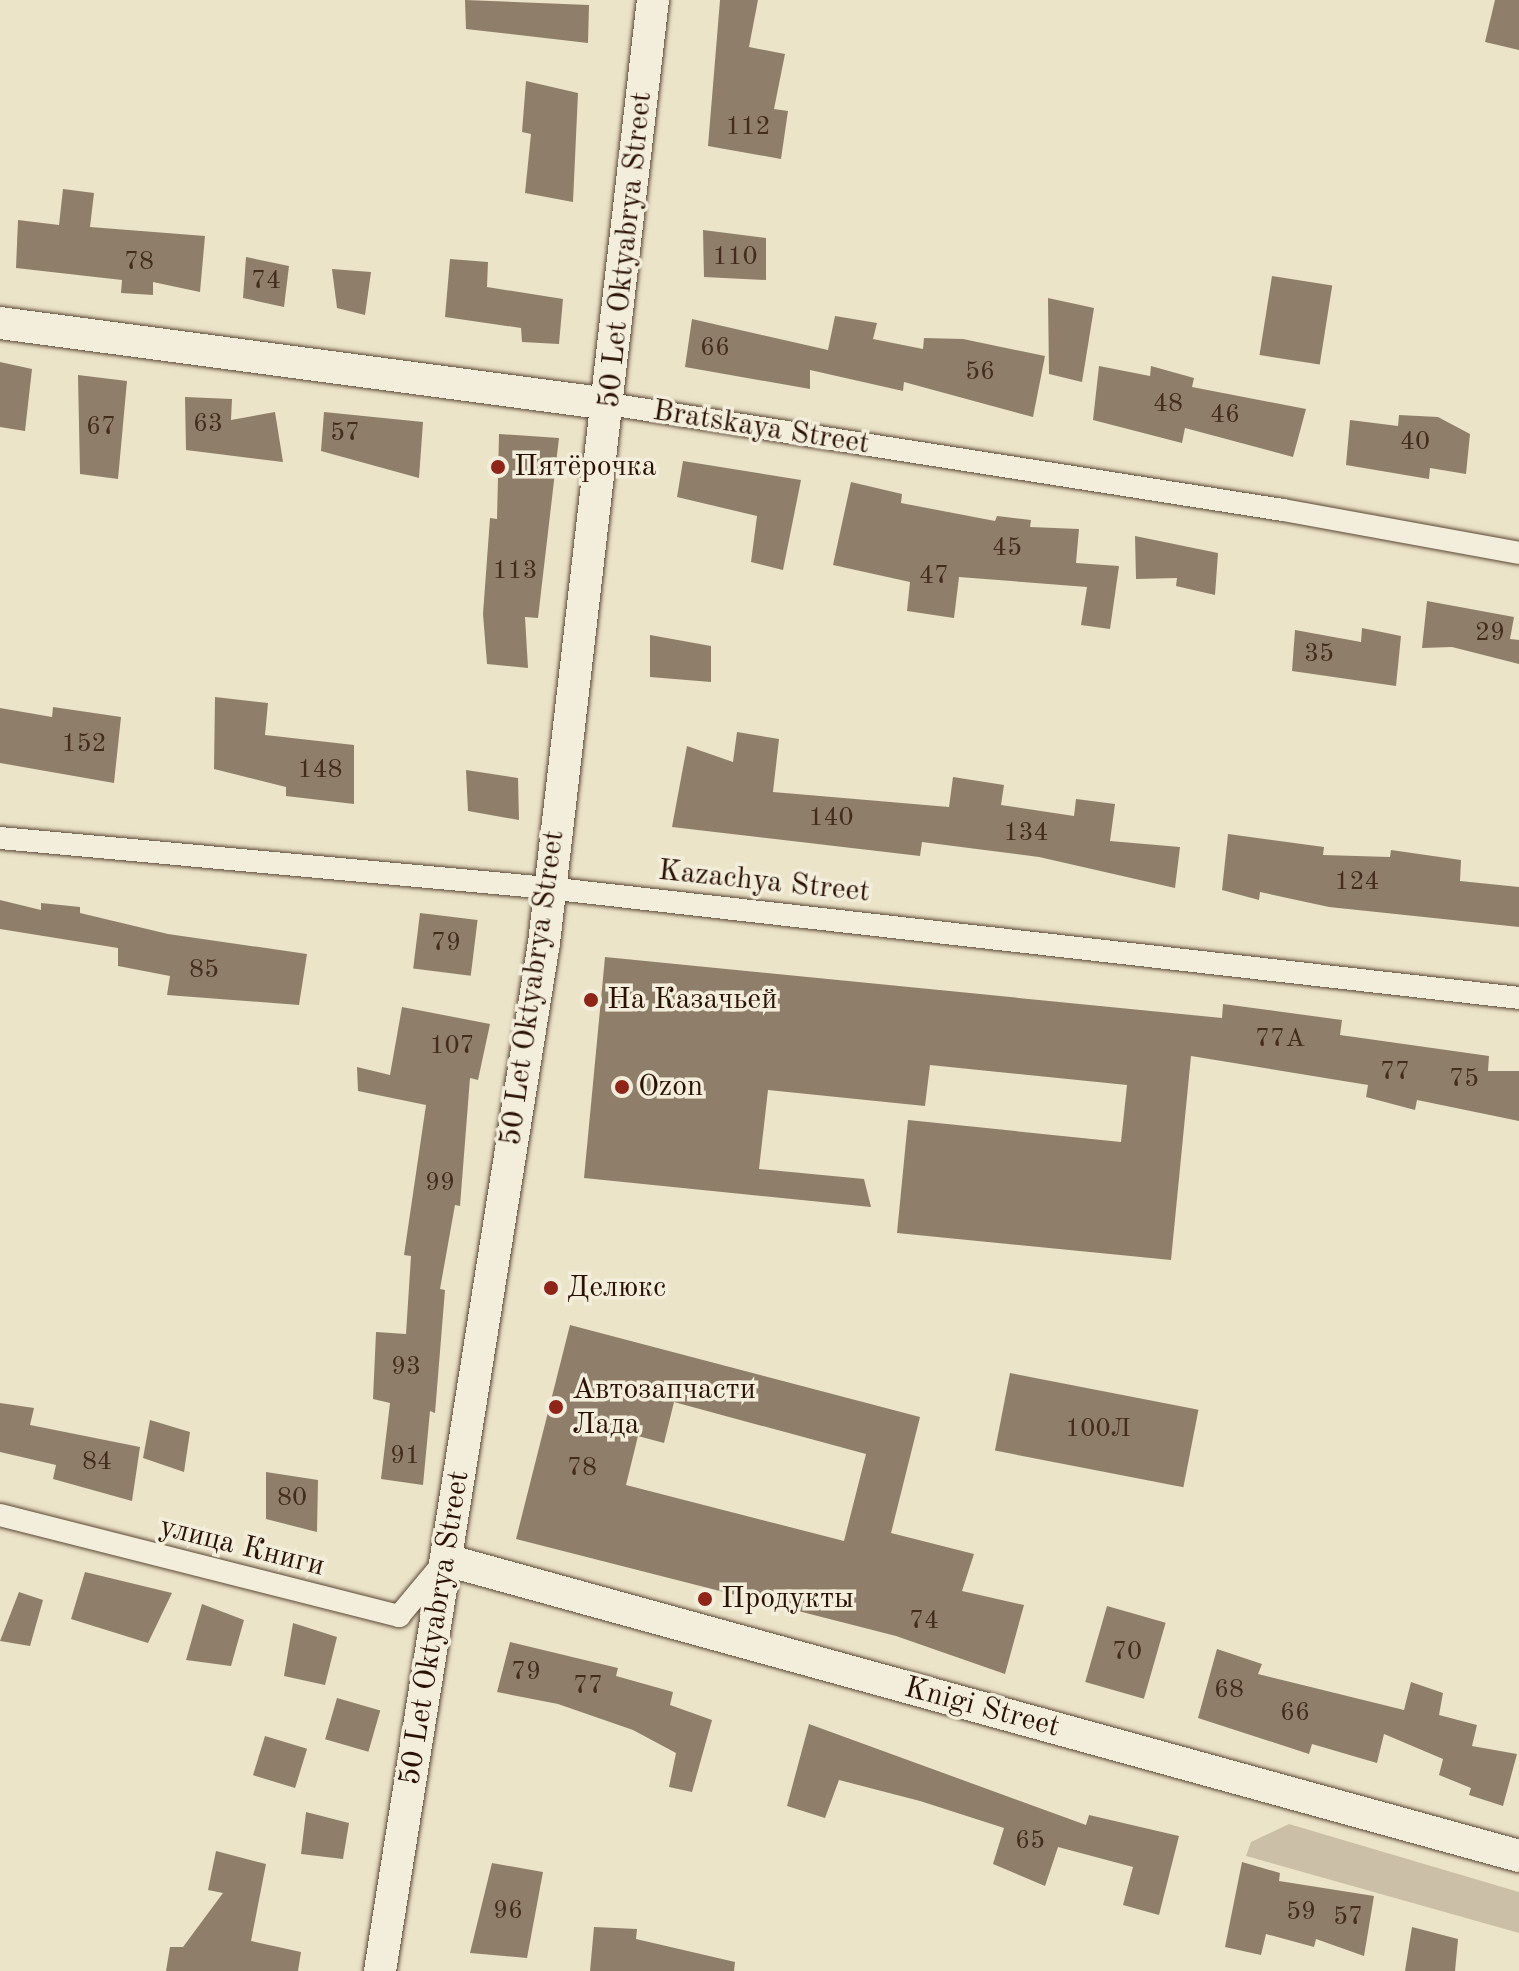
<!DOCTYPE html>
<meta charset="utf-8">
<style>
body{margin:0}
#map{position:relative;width:1519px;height:1971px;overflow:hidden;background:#ece4c9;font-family:"Old Standard TT",serif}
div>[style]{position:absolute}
.green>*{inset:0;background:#cbc0a7}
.building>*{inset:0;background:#8f7f6a;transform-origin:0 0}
.roads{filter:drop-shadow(0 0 2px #5b4634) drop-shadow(0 0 2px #5b4634)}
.street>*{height:22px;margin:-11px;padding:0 11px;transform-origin:11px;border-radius:11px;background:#f3eddc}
.secondary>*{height:32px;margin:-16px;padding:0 16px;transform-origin:16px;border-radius:16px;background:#f3eddc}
.dots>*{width:22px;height:22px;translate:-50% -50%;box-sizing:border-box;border:4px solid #f3eddc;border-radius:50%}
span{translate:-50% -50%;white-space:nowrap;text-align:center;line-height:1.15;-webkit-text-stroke:7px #f3eddc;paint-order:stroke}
.number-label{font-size:26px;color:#442c1d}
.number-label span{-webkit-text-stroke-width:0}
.street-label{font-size:30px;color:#2b1103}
.poi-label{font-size:30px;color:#2b1103}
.left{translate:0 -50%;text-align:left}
</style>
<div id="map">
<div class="green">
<div style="clip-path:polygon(1289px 1824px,1519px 1892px,1519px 1933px,1246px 1856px,1251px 1842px)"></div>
</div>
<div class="building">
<div style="clip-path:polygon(465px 0,589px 5px,588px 43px,466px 29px)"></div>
<div style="clip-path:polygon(720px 0,758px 0,749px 47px,785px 54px,774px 109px,788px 111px,781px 159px,708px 146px)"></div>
<div style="clip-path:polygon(1495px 0,1519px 0,1519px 50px,1485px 42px)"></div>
<div style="clip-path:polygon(526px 81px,578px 93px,573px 202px,525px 193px,531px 134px,522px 132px)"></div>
<div style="clip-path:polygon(63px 189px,94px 193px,90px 227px,205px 236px,200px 292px,153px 282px,153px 295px,121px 293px,122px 280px,16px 268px,18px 220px,59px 225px)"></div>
<div style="clip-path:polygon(703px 230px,766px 238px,766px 280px,704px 277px)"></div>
<div style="clip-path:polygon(246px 257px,289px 266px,284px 307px,243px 298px)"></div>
<div style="clip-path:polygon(450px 259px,488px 262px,487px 287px,563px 299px,559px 344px,522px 342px,521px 328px,445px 317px)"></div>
<div style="clip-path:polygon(332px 269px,371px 272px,365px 315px,337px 308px)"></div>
<div style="left:1272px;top:276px;width:61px;height:80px;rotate:9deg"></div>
<div style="clip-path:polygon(1048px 298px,1094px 308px,1082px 382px,1049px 374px)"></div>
<div style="clip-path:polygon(835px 316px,877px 323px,873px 339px,923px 349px,924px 338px,963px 339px,1045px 356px,1033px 417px,904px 382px,903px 391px,810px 370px,810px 389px,685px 367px,692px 319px,828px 350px)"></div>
<div style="clip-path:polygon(0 362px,32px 369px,25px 431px,0 427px)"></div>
<div style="clip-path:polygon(1099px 366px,1150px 376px,1151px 366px,1194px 378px,1192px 387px,1306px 409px,1293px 457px,1185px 428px,1182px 443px,1093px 420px)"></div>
<div style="clip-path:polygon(78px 375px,127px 381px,118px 479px,80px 474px)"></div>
<div style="clip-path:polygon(185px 397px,232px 399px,231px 420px,275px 412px,283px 462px,186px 450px)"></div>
<div style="clip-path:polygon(324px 412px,423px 422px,419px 478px,321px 451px)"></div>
<div style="clip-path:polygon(1399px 415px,1438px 417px,1470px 434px,1466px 474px,1430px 468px,1429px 479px,1346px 465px,1350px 420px,1398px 426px)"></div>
<div style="clip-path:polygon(499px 434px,559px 438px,538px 618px,525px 617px,528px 668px,487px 664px,483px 614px,490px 518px,497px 519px)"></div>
<div style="clip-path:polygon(683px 461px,801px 480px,783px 570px,751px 562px,757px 516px,677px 497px)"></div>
<div style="clip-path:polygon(851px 482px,902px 494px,901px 503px,995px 521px,997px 516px,1031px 520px,1030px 527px,1079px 529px,1076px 563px,1119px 566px,1110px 629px,1081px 625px,1087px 587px,959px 577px,954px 618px,907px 611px,910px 582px,833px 565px)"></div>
<div style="clip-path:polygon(1135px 536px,1218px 553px,1215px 595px,1176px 586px,1177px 578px,1136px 579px)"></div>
<div style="clip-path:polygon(1427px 601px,1514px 617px,1510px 639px,1519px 640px,1519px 664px,1452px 647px,1422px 648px)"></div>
<div style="clip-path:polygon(1362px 628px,1401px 636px,1396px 686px,1292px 671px,1295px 630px,1361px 642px)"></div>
<div style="clip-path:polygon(650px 635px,711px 646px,711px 682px,650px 677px)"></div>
<div style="clip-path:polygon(215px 697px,268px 703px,265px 735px,354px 745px,354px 804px,286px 796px,286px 787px,214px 769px)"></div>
<div style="clip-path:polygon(53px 707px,121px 717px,114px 783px,0 763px,0 708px,52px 717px)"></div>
<div style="clip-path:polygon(737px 732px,779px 739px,773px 792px,949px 807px,953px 777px,1004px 785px,1001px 805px,1074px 816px,1076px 799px,1115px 804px,1110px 841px,1180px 847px,1175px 888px,1039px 857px,922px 842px,920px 856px,672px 827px,687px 746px,733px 762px)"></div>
<div style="clip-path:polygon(466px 770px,518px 778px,519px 820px,468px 811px)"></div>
<div style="clip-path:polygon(1228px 834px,1324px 847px,1323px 855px,1390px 857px,1391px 850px,1461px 860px,1460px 881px,1519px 887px,1519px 927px,1329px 907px,1260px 892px,1259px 900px,1222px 890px)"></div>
<div style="clip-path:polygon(0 900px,41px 910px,41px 903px,80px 907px,80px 913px,168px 934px,307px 954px,299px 1005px,167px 995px,170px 976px,118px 966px,118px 948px,0 929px)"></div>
<div style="left:420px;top:913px;width:58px;height:56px;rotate:7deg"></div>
<div style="clip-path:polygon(605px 957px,1222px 1018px,1223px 1004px,1342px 1020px,1340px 1035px,1489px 1056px,1488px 1071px,1519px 1071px,1519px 1121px,1417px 1100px,1415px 1110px,1366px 1097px,1368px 1085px,1191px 1056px,1171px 1260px,897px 1233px,908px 1120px,1121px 1142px,1127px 1085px,930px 1065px,925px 1106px,768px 1090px,759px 1169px,864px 1179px,871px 1207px,584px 1178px)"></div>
<div style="clip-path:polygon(402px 1007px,490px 1024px,478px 1080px,470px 1078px,460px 1206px,455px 1205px,440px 1289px,445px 1290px,435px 1413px,430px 1411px,423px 1485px,381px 1479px,390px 1403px,373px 1399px,376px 1332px,406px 1334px,411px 1256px,404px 1255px,426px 1105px,358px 1091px,357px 1067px,390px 1075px)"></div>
<div style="clip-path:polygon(evenodd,570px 1325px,920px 1417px,891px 1533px,974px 1554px,962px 1591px,1024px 1605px,1005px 1674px,896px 1636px,516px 1539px,570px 1325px,674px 1402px,866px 1454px,844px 1541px,626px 1485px,638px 1436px,664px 1443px,674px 1402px)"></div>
<div style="left:1010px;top:1373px;width:192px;height:79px;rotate:11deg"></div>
<div style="clip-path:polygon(0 1403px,34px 1408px,30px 1425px,140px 1447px,132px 1501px,53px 1479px,56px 1465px,0 1452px)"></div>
<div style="clip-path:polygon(150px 1420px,190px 1432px,184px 1472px,143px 1458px)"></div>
<div style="clip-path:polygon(266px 1472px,318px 1480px,317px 1532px,266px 1519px)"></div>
<div style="clip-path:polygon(85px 1572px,172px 1593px,148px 1643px,71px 1619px)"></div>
<div style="clip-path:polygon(19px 1592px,43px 1600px,30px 1646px,0 1641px)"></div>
<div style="clip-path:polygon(202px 1604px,244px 1620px,231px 1666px,186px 1660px)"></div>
<div style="left:1107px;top:1606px;width:61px;height:79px;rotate:16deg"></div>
<div style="clip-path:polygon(293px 1623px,337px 1637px,325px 1685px,284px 1676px)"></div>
<div style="clip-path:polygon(510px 1642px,618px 1668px,616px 1676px,673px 1692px,670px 1705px,712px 1720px,692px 1792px,669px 1787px,676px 1753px,633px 1730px,558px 1704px,497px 1692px)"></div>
<div style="clip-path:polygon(1217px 1649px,1262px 1664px,1258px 1674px,1404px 1710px,1411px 1682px,1443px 1693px,1439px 1715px,1477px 1725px,1472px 1746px,1517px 1754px,1503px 1806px,1469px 1795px,1471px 1788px,1439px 1775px,1443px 1759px,1384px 1734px,1377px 1763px,1312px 1744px,1309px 1754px,1198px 1718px)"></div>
<div style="left:337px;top:1698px;width:45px;height:43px;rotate:16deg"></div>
<div style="clip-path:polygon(809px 1724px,1086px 1825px,1089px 1815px,1179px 1836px,1159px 1915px,1123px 1905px,1133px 1867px,1058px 1847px,1045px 1886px,993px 1864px,1004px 1828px,920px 1801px,839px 1780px,825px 1818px,787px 1806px)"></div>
<div style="left:265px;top:1736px;width:44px;height:41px;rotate:17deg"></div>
<div style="clip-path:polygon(306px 1812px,349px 1823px,343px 1859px,301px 1854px)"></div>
<div style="clip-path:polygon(216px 1851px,266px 1864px,251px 1941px,301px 1952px,298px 1971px,166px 1971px,170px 1947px,183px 1947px,223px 1893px,208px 1890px)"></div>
<div style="clip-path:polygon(1242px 1862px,1280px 1873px,1279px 1881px,1374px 1896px,1364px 1956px,1316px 1939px,1314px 1947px,1266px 1934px,1261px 1955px,1225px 1947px)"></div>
<div style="clip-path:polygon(492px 1863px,543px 1872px,527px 1958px,470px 1953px)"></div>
<div style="clip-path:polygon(594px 1927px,637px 1929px,636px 1939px,735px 1962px,734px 1971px,590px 1971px)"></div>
<div style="clip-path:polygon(1412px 1927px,1458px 1939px,1455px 1971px,1405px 1971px)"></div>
</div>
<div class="roads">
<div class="street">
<div style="left:609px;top:404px;width:682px;rotate:8.94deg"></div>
<div style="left:1283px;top:510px;width:240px;rotate:10.3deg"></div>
<div style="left:0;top:838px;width:550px;rotate:5.21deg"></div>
<div style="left:548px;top:888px;width:977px;rotate:6.46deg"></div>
<div style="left:0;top:1515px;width:412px;rotate:14.2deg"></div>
<div style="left:399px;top:1616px;width:72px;rotate:-50.1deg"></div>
</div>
<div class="secondary">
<div style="left:0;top:323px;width:614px;rotate:7.58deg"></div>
<div style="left:446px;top:1560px;width:1113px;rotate:15.42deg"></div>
<div style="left:380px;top:1971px;width:1041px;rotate:-80.94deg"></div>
<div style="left:544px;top:943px;width:949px;rotate:-83.41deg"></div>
</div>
</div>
<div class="dots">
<div style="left:498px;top:467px;background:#8f2418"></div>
<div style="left:591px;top:1000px;background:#8f2418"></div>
<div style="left:622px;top:1087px;background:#8f2418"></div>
<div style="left:551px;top:1288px;background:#8f2418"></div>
<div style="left:556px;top:1407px;background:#8f2418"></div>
<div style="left:705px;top:1599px;background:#8f2418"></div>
</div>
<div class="number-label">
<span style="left:748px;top:128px">112</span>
<span style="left:735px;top:258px">110</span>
<span style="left:139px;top:263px">78</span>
<span style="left:266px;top:282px">74</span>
<span style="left:715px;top:349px">66</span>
<span style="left:980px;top:373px">56</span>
<span style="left:1168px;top:405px">48</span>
<span style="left:1225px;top:416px">46</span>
<span style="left:208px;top:425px">63</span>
<span style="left:101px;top:428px">67</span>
<span style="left:345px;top:434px">57</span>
<span style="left:1415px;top:443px">40</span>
<span style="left:1007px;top:549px">45</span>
<span style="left:515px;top:572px">113</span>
<span style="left:934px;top:577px">47</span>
<span style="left:1490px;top:634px">29</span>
<span style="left:1319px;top:655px">35</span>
<span style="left:84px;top:745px">152</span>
<span style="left:320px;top:771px">148</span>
<span style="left:831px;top:819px">140</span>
<span style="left:1026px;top:834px">134</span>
<span style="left:1357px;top:883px">124</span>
<span style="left:446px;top:944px">79</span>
<span style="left:204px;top:971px">85</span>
<span style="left:1280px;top:1040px">77А</span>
<span style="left:452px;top:1047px">107</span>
<span style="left:1395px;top:1073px">77</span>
<span style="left:1464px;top:1080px">75</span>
<span style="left:440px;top:1184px">99</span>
<span style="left:406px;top:1368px">93</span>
<span style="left:1098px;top:1430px">100Л</span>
<span style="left:405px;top:1457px">91</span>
<span style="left:97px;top:1463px">84</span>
<span style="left:582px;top:1469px">78</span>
<span style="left:292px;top:1499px">80</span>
<span style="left:924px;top:1622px">74</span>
<span style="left:1127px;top:1653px">70</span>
<span style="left:526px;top:1673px">79</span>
<span style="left:588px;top:1687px">77</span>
<span style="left:1229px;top:1691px">68</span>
<span style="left:1295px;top:1714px">66</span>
<span style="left:1030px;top:1842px">65</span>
<span style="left:508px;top:1912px">96</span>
<span style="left:1301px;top:1913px">59</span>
<span style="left:1348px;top:1918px">57</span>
</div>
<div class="street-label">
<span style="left:626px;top:250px;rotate:-84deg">50 Let Oktyabrya Street</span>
<span style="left:761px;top:428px;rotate:9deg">Bratskaya Street</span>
<span style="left:764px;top:882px;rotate:6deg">Kazachya Street</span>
<span style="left:533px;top:988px;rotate:-82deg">50 Let Oktyabrya Street</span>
<span style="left:242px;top:1547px;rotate:14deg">улица Книги</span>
<span style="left:435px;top:1628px;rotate:-81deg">50 Let Oktyabrya Street</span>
<span style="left:982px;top:1708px;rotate:15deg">Knigi Street</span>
</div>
<div class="poi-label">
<span class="left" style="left:514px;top:467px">Пятёрочка</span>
<span class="left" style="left:607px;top:1000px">На Казачьей</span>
<span class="left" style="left:638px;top:1087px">Ozon</span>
<span class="left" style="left:567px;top:1288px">Делюкс</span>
<span class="left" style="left:572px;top:1407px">Автозапчасти<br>Лада</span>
<span class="left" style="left:721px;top:1599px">Продукты</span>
</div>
</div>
